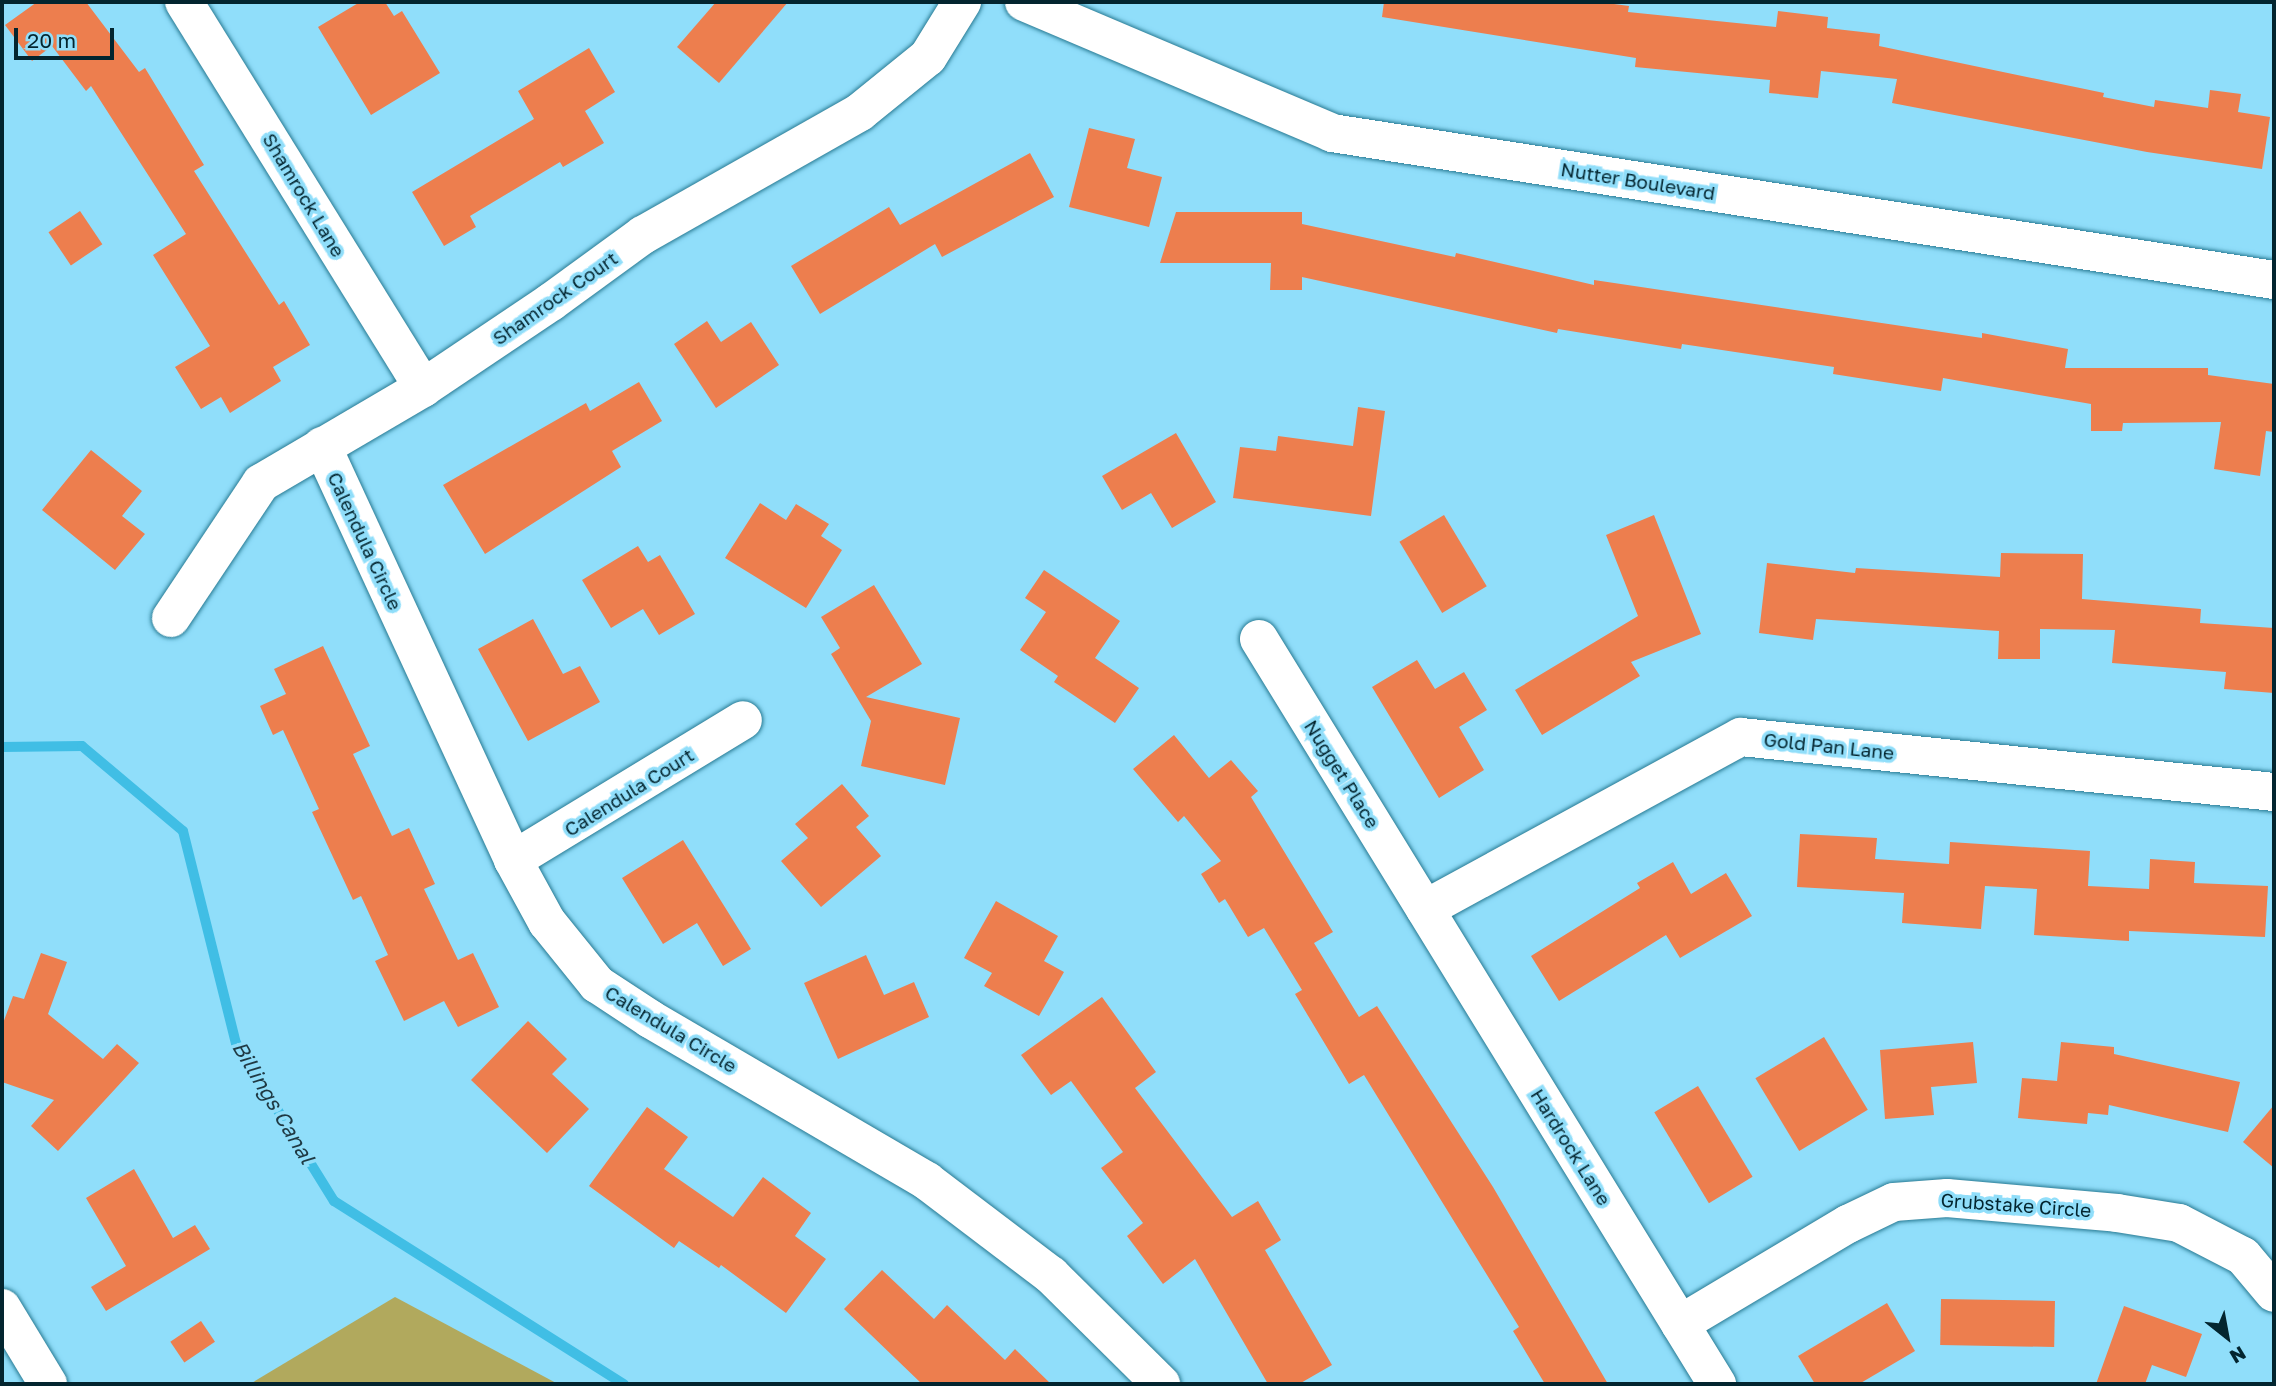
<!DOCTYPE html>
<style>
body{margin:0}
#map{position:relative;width:2276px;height:1386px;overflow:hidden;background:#90defa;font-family:"Golos Text",sans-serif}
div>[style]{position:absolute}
.green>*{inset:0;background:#b1a95d}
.stream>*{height:10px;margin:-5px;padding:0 5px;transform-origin:5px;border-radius:5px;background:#40bee5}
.building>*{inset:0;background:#ed7e4e;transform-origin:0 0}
.roads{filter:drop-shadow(0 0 2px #287a93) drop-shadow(0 0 2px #287a93)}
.minor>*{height:38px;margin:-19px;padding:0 19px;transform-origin:19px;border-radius:19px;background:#fff}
span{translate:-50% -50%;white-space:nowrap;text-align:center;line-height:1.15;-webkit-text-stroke:7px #90defa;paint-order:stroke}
.street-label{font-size:19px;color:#03252f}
.water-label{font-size:21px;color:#1f3943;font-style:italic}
.frame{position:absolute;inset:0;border:4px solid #03252f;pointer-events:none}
.north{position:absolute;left:2192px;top:1302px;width:70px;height:70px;-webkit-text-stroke:5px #90defa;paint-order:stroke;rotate:149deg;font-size:19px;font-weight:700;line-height:28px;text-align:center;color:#03252f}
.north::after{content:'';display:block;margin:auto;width:24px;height:32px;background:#03252f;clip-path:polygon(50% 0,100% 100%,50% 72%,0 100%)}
.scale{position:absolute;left:14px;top:28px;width:100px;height:32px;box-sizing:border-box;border:4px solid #03252f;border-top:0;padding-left:9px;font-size:21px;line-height:24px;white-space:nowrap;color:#03252f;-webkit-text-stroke:5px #90defa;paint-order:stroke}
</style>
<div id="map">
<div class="green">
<div style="clip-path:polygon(395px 1297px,558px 1384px,250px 1384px)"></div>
</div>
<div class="stream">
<div style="left:2px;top:747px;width:80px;rotate:-0.7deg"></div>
<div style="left:82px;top:746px;width:132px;rotate:40.1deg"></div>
<div style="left:183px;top:831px;width:219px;rotate:76deg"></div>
<div style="left:236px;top:1043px;width:186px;rotate:58.2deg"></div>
<div style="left:334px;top:1201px;width:343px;rotate:32.3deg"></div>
</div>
<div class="building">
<div style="clip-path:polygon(37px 2px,86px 2px,139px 72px,145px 68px,204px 165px,194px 171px,279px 305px,284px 301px,310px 345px,273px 367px,281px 381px,230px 413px,221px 397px,201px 409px,175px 367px,210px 346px,153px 255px,186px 234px,91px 86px,86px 91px,52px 46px,32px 61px,5px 25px)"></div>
<div style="clip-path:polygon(360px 2px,385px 2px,394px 16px,402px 11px,440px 73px,371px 115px,318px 27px)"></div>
<div style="clip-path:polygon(716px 2px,788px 2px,719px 83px,677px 47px)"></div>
<div style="clip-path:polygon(1384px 2px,1599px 2px,1629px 6px,1628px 12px,1776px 27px,1778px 11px,1828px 17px,1827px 28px,1880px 34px,1879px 46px,2104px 93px,2103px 97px,2154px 107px,2155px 100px,2208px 108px,2210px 90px,2241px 94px,2238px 112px,2270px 117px,2262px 169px,2147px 152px,1892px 103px,1897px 79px,1821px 71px,1818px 98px,1769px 93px,1770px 80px,1635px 67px,1636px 58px,1382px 17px)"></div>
<div style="clip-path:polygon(589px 48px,615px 92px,585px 111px,604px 143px,563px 167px,560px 162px,470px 216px,476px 227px,444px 246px,412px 192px,534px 119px,518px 91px)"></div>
<div style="clip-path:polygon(1089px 128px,1135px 139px,1127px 168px,1162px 177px,1149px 227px,1069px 207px)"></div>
<div style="clip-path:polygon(1030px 153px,1054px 197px,942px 257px,935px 244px,820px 314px,791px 266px,889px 207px,900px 225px)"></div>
<div style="left:80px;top:211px;width:40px;height:38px;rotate:56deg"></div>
<div style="clip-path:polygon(1176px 212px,1302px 212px,1302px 224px,1455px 257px,1456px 253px,1594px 285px,1594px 280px,1982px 338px,1982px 333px,2068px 349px,2065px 368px,2208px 368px,2208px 375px,2274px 384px,2274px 432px,2266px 431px,2260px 476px,2214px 469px,2221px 422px,2123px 423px,2122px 431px,2091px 431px,2091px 404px,1943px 378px,1941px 391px,1833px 374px,1834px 367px,1682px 344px,1681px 349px,1558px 329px,1557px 333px,1302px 277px,1302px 290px,1270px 290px,1271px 263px,1160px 263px)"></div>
<div style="clip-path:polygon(707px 321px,721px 342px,751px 322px,779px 365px,716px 408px,674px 344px)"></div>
<div style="clip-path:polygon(639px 382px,662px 421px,612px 451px,621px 467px,485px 554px,443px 485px,586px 403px,590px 411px)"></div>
<div style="clip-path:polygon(1358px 407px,1385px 411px,1371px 516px,1233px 498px,1240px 447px,1276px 451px,1278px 436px,1353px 446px)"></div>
<div style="clip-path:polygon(1176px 433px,1216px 502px,1172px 528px,1151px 493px,1122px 510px,1102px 476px)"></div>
<div style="clip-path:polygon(91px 450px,142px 491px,122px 516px,145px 534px,115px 570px,42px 510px)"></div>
<div style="clip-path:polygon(760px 503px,786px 520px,796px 504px,829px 524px,821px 536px,842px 550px,806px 608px,725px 558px)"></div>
<div style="left:1444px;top:515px;width:83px;height:52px;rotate:59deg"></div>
<div style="clip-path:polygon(1654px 515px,1701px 634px,1631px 662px,1640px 676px,1542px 735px,1515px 690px,1638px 616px,1606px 535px)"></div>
<div style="clip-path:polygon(638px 546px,648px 562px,660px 555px,695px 614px,659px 635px,643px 609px,611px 628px,582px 580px)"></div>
<div style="clip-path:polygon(2001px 553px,2083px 554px,2082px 599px,2201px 609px,2200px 623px,2274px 628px,2274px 693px,2224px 689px,2226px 672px,2112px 663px,2115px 630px,2040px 629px,2040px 659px,1998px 659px,1999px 631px,1816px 619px,1813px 640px,1759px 633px,1767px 563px,1855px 573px,1856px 568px,2000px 577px)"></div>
<div style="clip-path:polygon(1044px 570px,1120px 621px,1095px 658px,1139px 688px,1115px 723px,1054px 682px,1058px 676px,1020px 650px,1046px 612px,1025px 598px)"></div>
<div style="clip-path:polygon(874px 585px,922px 664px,866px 697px,960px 718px,945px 785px,861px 766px,871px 721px,831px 654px,840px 648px,821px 617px)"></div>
<div style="clip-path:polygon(533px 619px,563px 674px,580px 666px,600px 702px,528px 741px,478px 649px)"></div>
<div style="clip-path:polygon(323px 646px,370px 746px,353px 754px,392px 836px,409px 828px,435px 884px,424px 889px,458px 960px,473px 953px,499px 1007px,458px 1027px,444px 1001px,404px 1021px,375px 961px,388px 955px,361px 896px,353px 900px,312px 812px,319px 809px,283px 730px,273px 735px,260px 706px,286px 694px,274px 669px)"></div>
<div style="clip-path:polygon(1417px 660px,1435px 689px,1464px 672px,1487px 710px,1459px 727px,1484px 770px,1439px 798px,1372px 687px)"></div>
<div style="clip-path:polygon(1174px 735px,1209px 778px,1231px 760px,1258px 791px,1251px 797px,1333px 932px,1314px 943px,1359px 1017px,1377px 1006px,1493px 1187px,1608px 1384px,1545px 1384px,1513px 1331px,1519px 1327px,1364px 1075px,1349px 1084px,1295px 994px,1302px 990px,1264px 928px,1248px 937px,1225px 899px,1219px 903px,1201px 874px,1221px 861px,1184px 816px,1178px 822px,1133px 769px)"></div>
<div style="clip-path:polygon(842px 784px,869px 816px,856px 827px,881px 856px,821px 907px,781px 861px,808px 838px,795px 824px)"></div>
<div style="clip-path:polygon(1800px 834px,1877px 838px,1875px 859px,1949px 864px,1950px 842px,2090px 851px,2088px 886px,2149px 889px,2150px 859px,2195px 862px,2194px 883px,2268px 886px,2265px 937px,2129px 931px,2129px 941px,2034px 935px,2037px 889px,1985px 886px,1981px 929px,1902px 923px,1904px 893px,1797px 887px)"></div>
<div style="clip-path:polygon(683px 840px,751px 949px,723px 966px,697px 923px,663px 944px,622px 878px)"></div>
<div style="clip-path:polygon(1673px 862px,1691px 894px,1726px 873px,1752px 916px,1680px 958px,1666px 935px,1559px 1001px,1531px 956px,1640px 888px,1637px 883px)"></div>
<div style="clip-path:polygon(996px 901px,1058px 936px,1044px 961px,1064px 972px,1039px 1016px,984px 986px,992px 973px,964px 958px)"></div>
<div style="clip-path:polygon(41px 953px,67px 962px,48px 1014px,103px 1059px,117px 1044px,139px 1063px,58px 1151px,31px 1126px,54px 1100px,2px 1082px,2px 1026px,13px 996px,24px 999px)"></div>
<div style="clip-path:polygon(866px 955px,884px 995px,914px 982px,929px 1017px,838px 1059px,804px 983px)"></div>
<div style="clip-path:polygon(1102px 997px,1156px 1072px,1135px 1088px,1232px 1217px,1258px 1201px,1281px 1240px,1265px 1250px,1332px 1365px,1299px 1384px,1268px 1384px,1195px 1259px,1163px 1284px,1127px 1236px,1143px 1223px,1101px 1168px,1123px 1152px,1071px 1081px,1051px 1095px,1021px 1055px)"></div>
<div style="clip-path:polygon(528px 1021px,567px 1059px,552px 1074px,589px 1109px,547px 1153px,471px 1080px)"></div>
<div style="left:1824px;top:1037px;width:85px;height:80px;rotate:59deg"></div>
<div style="clip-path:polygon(1973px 1042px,1977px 1083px,1931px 1087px,1934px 1115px,1885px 1119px,1880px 1050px)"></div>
<div style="clip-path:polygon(2061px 1042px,2114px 1047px,2114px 1054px,2240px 1082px,2228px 1132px,2109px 1105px,2108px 1115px,2088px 1113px,2087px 1124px,2018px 1118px,2022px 1078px,2057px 1081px)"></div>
<div style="left:1698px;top:1086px;width:106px;height:51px;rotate:59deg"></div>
<div style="clip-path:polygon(2274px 1105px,2274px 1168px,2243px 1142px)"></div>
<div style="clip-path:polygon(647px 1107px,688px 1137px,664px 1169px,733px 1217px,763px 1177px,811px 1213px,795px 1236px,826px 1259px,786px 1313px,721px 1265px,719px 1268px,679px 1241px,674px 1248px,589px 1186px)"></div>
<div style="clip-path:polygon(134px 1169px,173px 1238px,195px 1225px,210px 1249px,106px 1311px,91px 1287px,126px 1266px,86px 1198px)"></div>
<div style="clip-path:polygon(882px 1270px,934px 1319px,947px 1305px,1005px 1360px,1015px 1349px,1051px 1384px,922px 1384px,844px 1309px)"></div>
<div style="left:1941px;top:1299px;width:114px;height:46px;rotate:1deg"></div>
<div style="clip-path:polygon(1887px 1303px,1915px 1351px,1859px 1384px,1815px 1384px,1798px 1356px)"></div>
<div style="clip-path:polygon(2124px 1306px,2202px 1334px,2186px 1377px,2152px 1365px,2145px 1384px,2096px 1384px)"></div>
<div style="left:201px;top:1321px;width:25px;height:37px;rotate:56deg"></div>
</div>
<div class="roads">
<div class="minor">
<div style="left:184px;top:2px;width:454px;rotate:58.2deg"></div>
<div style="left:1024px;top:2px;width:335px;rotate:23deg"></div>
<div style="left:1332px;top:133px;width:953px;rotate:8.87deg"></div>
<div style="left:322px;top:446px;width:456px;rotate:65.2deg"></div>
<div style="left:513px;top:860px;width:71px;rotate:61.3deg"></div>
<div style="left:547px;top:922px;width:80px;rotate:51.1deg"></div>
<div style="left:597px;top:984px;width:64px;rotate:33.4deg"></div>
<div style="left:650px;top:1019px;width:321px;rotate:30.3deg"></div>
<div style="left:927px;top:1181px;width:156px;rotate:37.2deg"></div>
<div style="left:1051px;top:1275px;width:155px;rotate:44.7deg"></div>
<div style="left:171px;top:618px;width:162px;rotate:-56.3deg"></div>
<div style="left:261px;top:483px;width:188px;rotate:-30.4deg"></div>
<div style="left:423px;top:388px;width:154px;rotate:-33.9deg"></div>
<div style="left:551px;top:302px;width:114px;rotate:-36.1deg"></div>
<div style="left:643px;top:235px;width:249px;rotate:-29.5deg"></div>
<div style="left:860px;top:112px;width:87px;rotate:-39deg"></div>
<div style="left:928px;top:57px;width:65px;rotate:-58.3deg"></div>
<div style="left:1259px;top:639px;width:875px;rotate:58.42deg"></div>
<div style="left:513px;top:860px;width:269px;rotate:-31.3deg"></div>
<div style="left:1425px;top:909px;width:360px;rotate:-28.6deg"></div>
<div style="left:1741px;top:737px;width:536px;rotate:5.89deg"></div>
<div style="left:2px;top:1308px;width:89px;rotate:58.8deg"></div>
<div style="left:1680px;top:1324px;width:196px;rotate:-30.8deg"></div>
<div style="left:1848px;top:1224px;width:51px;rotate:-25.6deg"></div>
<div style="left:1894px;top:1202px;width:53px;rotate:-4.3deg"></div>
<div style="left:1947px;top:1198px;width:171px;rotate:5deg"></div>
<div style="left:2117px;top:1213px;width:63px;rotate:9.2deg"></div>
<div style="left:2179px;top:1223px;width:72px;rotate:27.3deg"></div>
<div style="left:2243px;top:1256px;width:48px;rotate:50deg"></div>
</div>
</div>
<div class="street-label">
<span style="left:1638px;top:181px;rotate:9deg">Nutter Boulevard</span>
<span style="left:304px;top:195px;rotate:59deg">Shamrock Lane</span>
<span style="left:555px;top:298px;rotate:-35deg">Shamrock Court</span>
<span style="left:365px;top:541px;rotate:65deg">Calendula Circle</span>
<span style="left:1829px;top:746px;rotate:6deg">Gold Pan Lane</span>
<span style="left:1342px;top:774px;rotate:58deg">Nugget Place</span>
<span style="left:629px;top:792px;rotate:-32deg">Calendula Court</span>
<span style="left:671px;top:1029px;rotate:31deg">Calendula Circle</span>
<span style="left:1571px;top:1147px;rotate:58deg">Hardrock Lane</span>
<span style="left:2016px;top:1205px;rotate:4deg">Grubstake Circle</span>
</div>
<div class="water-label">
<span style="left:274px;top:1102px;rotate:59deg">Billings Canal</span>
</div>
<div class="frame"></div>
<div class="north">N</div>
<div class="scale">20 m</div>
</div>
